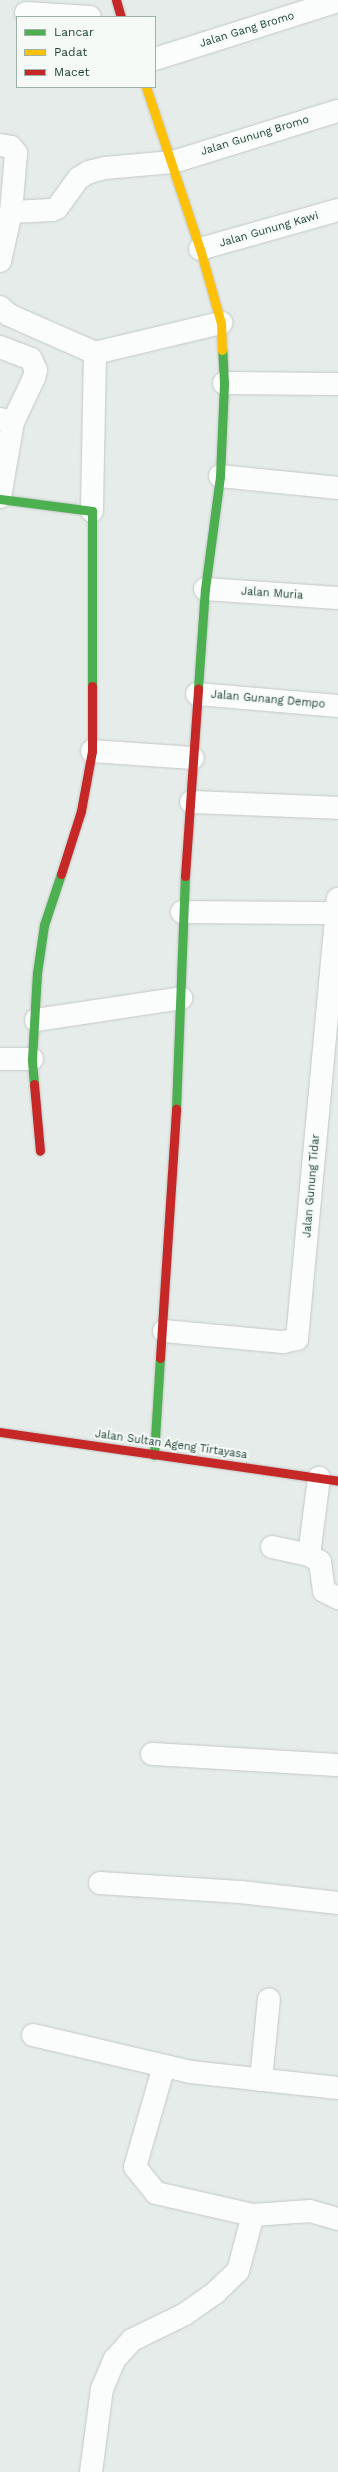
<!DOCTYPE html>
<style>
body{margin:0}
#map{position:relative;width:338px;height:2472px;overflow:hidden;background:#e6ece9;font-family:"Work Sans",sans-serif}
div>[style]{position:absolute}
.roads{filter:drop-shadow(0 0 1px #c3c9c6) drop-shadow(0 0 1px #c3c9c6)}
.street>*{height:22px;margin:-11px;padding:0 11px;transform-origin:11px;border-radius:11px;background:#fbfcfc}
.fast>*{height:9px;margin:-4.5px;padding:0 4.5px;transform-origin:4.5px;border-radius:4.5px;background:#4caf50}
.slow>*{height:9px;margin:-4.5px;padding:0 4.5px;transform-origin:4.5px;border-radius:4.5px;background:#ffc107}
.jam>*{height:9px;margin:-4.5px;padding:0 4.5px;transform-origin:4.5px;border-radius:4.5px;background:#c62828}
span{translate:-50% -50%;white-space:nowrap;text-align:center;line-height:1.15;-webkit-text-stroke:4px #f5faf7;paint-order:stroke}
.street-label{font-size:11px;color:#204337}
.legend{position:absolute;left:16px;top:16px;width:140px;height:72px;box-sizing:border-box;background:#f5faf7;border:1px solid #a0b1aa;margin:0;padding:5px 7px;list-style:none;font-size:12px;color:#204337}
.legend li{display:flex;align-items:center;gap:8px;height:20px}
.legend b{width:20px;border:1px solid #a0b1aa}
</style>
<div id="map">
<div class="roads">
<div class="street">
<div style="left:26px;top:13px;width:64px;rotate:3.6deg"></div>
<div style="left:155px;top:59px;width:192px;rotate:-17.6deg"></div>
<div style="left:0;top:145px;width:11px;rotate:10deg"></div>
<div style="left:11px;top:147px;width:8px;rotate:50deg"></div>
<div style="left:16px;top:153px;width:59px;rotate:94.8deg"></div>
<div style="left:11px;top:212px;width:41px;rotate:-2.8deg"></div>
<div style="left:52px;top:210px;width:5px;rotate:-22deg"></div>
<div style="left:57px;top:208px;width:37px;rotate:-54deg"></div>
<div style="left:79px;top:178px;width:12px;rotate:-31deg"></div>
<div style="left:89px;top:172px;width:16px;rotate:-14deg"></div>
<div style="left:105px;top:168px;width:68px;rotate:-5deg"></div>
<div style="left:173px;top:162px;width:173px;rotate:-17.2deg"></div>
<div style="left:200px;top:249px;width:143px;rotate:-15.8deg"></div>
<div style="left:0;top:261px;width:50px;rotate:-77.3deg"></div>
<div style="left:0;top:307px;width:12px;rotate:42deg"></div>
<div style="left:9px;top:315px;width:94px;rotate:23.8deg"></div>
<div style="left:95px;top:353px;width:158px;rotate:91.1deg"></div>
<div style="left:0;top:347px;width:33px;rotate:21deg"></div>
<div style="left:31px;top:359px;width:12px;rotate:66deg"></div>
<div style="left:36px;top:370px;width:8px;rotate:104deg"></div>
<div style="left:34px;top:378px;width:49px;rotate:115.5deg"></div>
<div style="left:95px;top:353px;width:130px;rotate:-13.4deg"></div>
<div style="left:224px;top:383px;width:114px;rotate:0.5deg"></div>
<div style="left:0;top:419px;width:13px;rotate:13deg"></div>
<div style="left:13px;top:422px;width:76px;rotate:99.8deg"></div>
<div style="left:220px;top:476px;width:119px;rotate:5.8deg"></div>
<div style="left:205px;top:589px;width:133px;rotate:3.9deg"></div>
<div style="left:197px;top:694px;width:142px;rotate:4.9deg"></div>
<div style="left:92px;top:751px;width:101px;rotate:4deg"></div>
<div style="left:191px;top:802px;width:147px;rotate:2.3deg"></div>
<div style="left:182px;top:912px;width:156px;rotate:0.4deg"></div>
<div style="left:36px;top:1020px;width:147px;rotate:-8.6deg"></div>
<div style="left:0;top:1059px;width:32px"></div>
<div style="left:164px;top:1331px;width:120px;rotate:5.3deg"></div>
<div style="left:283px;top:1342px;width:14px;rotate:-12deg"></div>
<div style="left:297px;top:1339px;width:442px;rotate:-84.7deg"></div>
<div style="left:272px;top:1547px;width:38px;rotate:12deg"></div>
<div style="left:309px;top:1555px;width:13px;rotate:32deg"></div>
<div style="left:320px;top:1562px;width:29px;rotate:82deg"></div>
<div style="left:324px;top:1591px;width:16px;rotate:27deg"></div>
<div style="left:309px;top:1555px;width:78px;rotate:-82.6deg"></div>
<div style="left:152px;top:1754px;width:186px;rotate:3.4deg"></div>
<div style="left:100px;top:1883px;width:140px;rotate:3.7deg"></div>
<div style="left:240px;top:1892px;width:99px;rotate:6.4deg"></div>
<div style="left:33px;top:2035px;width:162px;rotate:13.2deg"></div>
<div style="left:191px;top:2072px;width:148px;rotate:6.2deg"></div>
<div style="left:164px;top:2066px;width:105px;rotate:106deg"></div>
<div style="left:135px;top:2167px;width:33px;rotate:51deg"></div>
<div style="left:156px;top:2193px;width:99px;rotate:12.8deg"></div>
<div style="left:253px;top:2215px;width:57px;rotate:-4deg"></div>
<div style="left:310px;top:2211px;width:29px;rotate:16deg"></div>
<div style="left:261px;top:2080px;width:81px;rotate:-84.4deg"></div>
<div style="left:91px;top:2472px;width:84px;rotate:-82.5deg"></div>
<div style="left:102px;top:2389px;width:33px;rotate:-67deg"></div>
<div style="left:115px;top:2359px;width:25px;rotate:-48deg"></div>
<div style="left:132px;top:2340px;width:59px;rotate:-26.1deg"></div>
<div style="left:185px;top:2314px;width:38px;rotate:-35deg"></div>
<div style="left:216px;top:2292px;width:30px;rotate:-44deg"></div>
<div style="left:238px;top:2271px;width:58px;rotate:-75deg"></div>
</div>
<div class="fast">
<div style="left:0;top:499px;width:93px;rotate:7.4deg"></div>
<div style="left:92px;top:511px;width:175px;rotate:90deg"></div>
<div style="left:198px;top:688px;width:99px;rotate:-86deg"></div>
<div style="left:205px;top:589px;width:114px;rotate:-82.4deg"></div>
<div style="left:220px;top:476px;width:93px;rotate:-87.5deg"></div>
<div style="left:224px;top:383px;width:33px;rotate:-93deg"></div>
<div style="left:34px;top:1084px;width:25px;rotate:-95deg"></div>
<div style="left:32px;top:1059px;width:86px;rotate:-86.7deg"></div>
<div style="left:37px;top:973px;width:49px;rotate:-81.7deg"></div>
<div style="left:44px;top:925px;width:54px;rotate:-71.6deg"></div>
<div style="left:176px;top:1109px;width:233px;rotate:-87.8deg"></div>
<div style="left:154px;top:1455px;width:97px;rotate:-86.5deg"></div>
</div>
<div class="slow">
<div style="left:146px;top:87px;width:171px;rotate:71.6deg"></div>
<div style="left:200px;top:249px;width:77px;rotate:74.2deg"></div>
<div style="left:221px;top:323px;width:27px;rotate:88deg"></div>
</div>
<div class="jam">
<div style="left:116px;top:0;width:18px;rotate:74deg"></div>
<div style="left:61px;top:874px;width:66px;rotate:-72.4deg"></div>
<div style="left:81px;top:811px;width:61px;rotate:-79.6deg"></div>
<div style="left:92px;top:751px;width:65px;rotate:-90deg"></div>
<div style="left:185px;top:876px;width:188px;rotate:-86deg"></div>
<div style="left:34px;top:1084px;width:67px;rotate:84.9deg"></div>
<div style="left:160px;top:1358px;width:250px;rotate:-86.3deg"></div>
<div style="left:0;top:1432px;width:342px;rotate:8.2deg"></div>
</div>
</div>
<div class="street-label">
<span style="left:247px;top:30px;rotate:-17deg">Jalan Gang Bromo</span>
<span style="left:255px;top:136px;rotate:-17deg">Jalan Gunung Bromo</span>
<span style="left:269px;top:230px;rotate:-16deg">Jalan Gunung Kawi</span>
<span style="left:272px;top:594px;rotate:4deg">Jalan Muria</span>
<span style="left:268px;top:700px;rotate:5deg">Jalan Gunang Dempo</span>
<span style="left:312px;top:1186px;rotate:-85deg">Jalan Gunung Tidar</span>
<span style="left:171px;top:1445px;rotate:8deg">Jalan Sultan Ageng Tirtayasa</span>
</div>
<ul class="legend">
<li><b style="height:5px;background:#4caf50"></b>Lancar</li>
<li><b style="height:5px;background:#ffc107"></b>Padat</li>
<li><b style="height:5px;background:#c62828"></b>Macet</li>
</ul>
</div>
